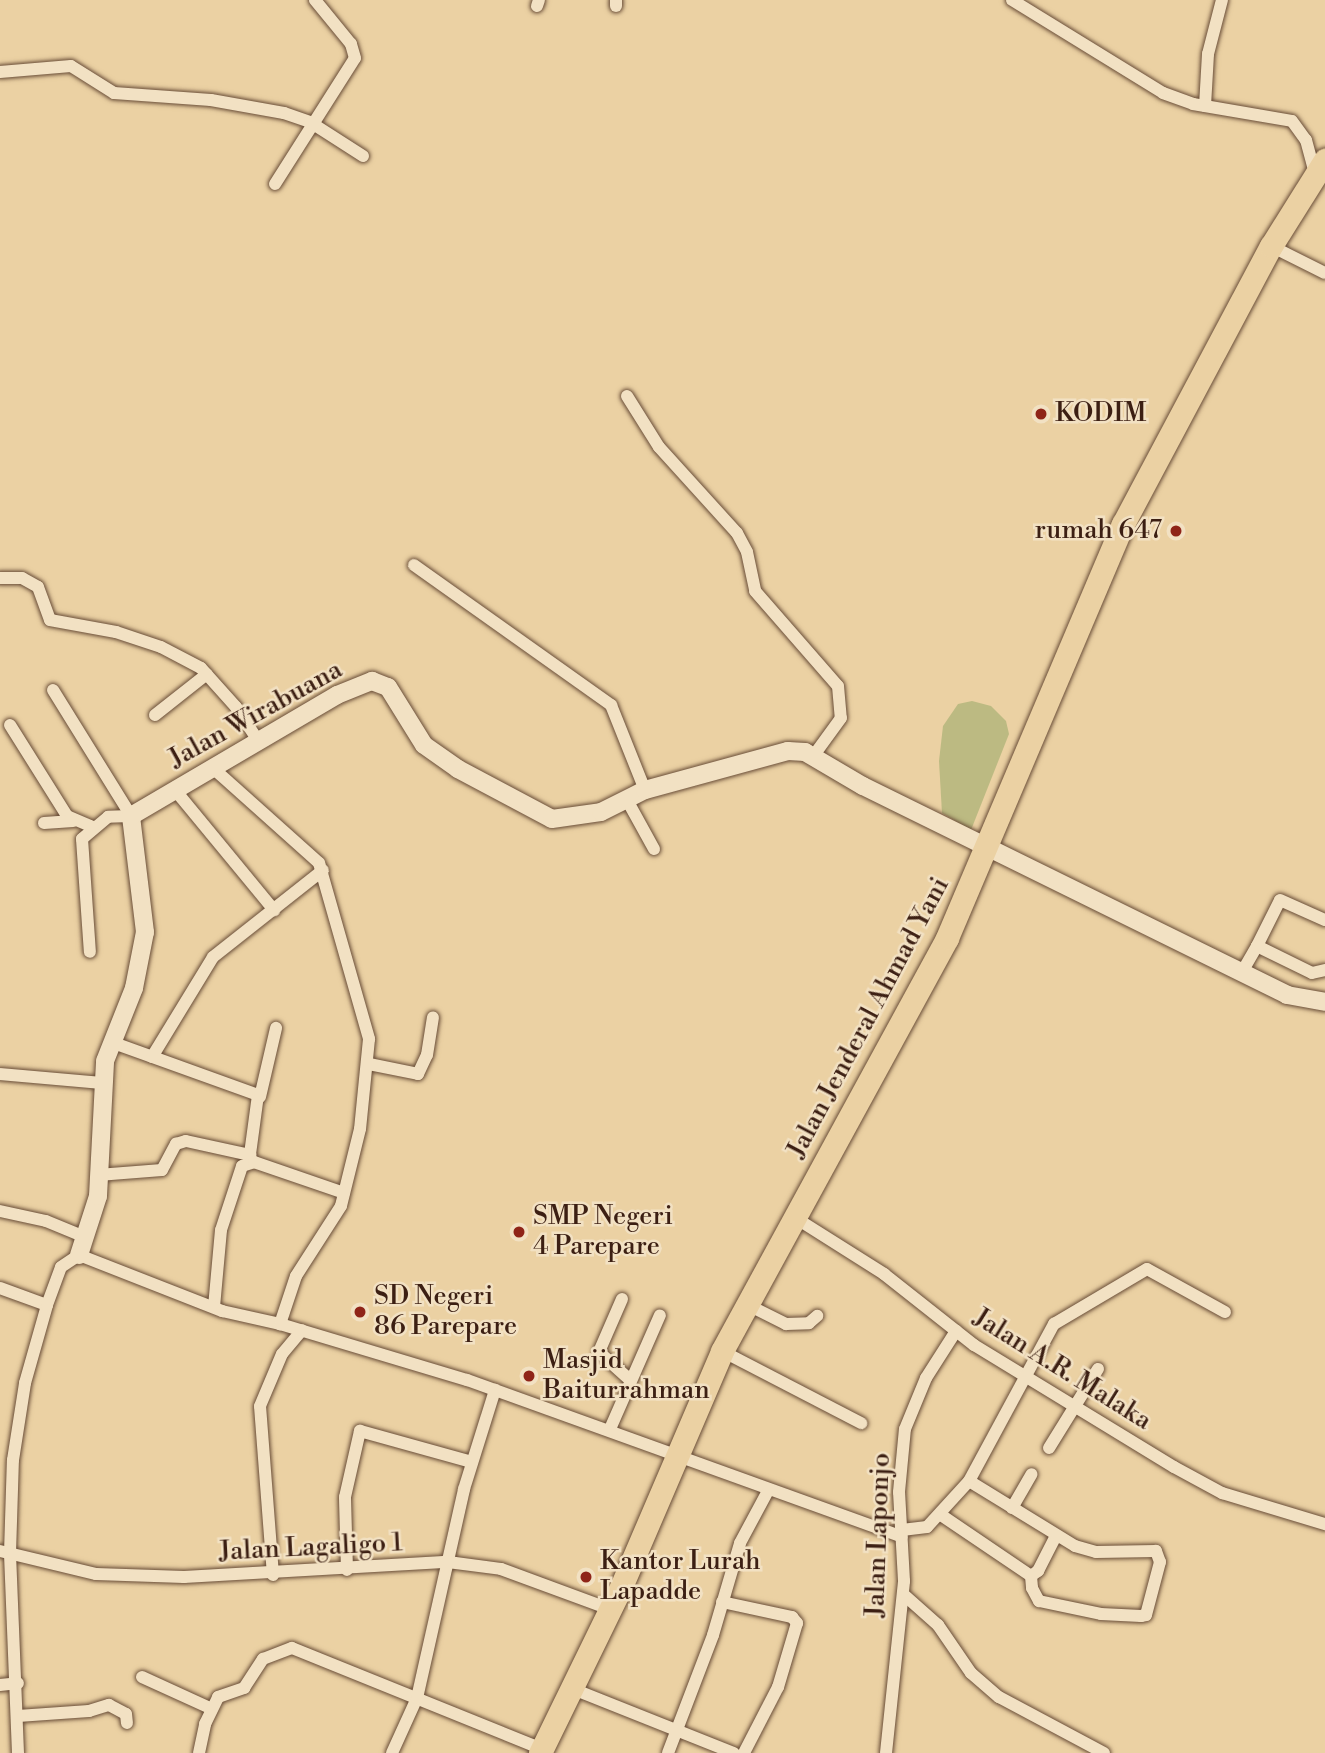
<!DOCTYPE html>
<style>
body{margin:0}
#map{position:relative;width:1325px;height:1753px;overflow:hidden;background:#ebd1a3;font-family:"Libre Bodoni",serif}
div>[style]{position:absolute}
.green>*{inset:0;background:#bcba82}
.roads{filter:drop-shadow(0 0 2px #684c37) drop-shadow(0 0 2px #684c37)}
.street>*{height:12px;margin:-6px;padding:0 6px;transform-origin:6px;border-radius:6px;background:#f2e1c3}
.secondary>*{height:18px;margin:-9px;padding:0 9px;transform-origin:9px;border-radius:9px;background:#f2e1c3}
.highway>*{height:23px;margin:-11.5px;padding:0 11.5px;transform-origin:11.5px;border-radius:11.5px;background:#ebd1a3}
.dots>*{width:19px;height:19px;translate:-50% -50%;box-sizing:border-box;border:4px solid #f2e1c3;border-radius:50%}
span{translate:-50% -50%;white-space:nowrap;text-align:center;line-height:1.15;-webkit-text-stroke:5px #f2e1c3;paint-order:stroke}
.poi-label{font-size:26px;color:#3c1f13}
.left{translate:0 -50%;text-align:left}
.right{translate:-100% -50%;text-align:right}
.street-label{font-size:26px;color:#3c1f13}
</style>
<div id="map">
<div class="green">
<div style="clip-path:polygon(972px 701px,991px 706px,1006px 721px,1009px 734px,971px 830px,942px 813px,939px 761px,943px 726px,958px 704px)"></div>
</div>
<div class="roads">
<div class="street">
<div style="left:616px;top:0;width:6px;rotate:90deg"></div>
<div style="left:1012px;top:0;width:177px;rotate:31.6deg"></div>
<div style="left:1163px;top:93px;width:32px;rotate:20deg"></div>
<div style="left:1193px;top:104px;width:100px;rotate:9.7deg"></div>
<div style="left:1292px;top:121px;width:24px;rotate:54deg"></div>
<div style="left:1306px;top:140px;width:35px;rotate:75deg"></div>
<div style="left:537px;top:6px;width:6px;rotate:-72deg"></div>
<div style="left:0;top:72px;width:71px;rotate:-4.8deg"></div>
<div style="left:71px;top:66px;width:51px;rotate:32.1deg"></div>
<div style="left:114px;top:93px;width:97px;rotate:4.1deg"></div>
<div style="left:211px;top:100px;width:74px;rotate:10.1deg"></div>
<div style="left:284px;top:113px;width:28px;rotate:19deg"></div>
<div style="left:310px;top:122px;width:63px;rotate:32.7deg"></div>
<div style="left:1205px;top:106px;width:52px;rotate:-86.7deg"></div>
<div style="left:1208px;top:54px;width:56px;rotate:-75.5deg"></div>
<div style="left:275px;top:184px;width:149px;rotate:-57.6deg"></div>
<div style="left:355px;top:58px;width:15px;rotate:-106deg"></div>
<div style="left:351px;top:44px;width:57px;rotate:-129.3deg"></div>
<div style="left:1271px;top:246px;width:60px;rotate:26.6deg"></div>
<div style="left:627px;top:396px;width:60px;rotate:57.9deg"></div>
<div style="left:659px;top:447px;width:116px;rotate:47.8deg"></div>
<div style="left:737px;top:533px;width:21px;rotate:62deg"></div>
<div style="left:747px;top:552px;width:40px;rotate:78deg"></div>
<div style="left:755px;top:591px;width:126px;rotate:48.9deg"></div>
<div style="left:838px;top:686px;width:32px;rotate:85deg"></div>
<div style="left:841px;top:718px;width:46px;rotate:126.1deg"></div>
<div style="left:414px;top:565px;width:242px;rotate:35.4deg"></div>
<div style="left:611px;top:705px;width:92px;rotate:68.2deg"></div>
<div style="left:0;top:578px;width:22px"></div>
<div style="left:22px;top:578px;width:18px;rotate:29deg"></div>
<div style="left:38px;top:587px;width:35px;rotate:70deg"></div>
<div style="left:50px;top:620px;width:67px;rotate:10.3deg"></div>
<div style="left:116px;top:632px;width:47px;rotate:18.4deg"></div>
<div style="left:161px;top:647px;width:45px;rotate:27.7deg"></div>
<div style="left:201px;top:668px;width:52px;rotate:48.1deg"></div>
<div style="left:236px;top:707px;width:42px;rotate:56.7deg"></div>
<div style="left:53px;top:690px;width:148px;rotate:58.2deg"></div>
<div style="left:131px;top:816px;width:23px;rotate:178deg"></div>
<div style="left:108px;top:817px;width:34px;rotate:140deg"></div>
<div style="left:82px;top:839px;width:113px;rotate:86deg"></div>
<div style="left:155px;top:715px;width:66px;rotate:-38.3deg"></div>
<div style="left:10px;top:725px;width:107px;rotate:57.9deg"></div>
<div style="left:67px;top:816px;width:28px;rotate:23deg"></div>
<div style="left:214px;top:769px;width:141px;rotate:41.8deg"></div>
<div style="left:319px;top:863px;width:183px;rotate:74.1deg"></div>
<div style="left:369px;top:1039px;width:90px;rotate:95.7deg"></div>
<div style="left:360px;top:1129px;width:79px;rotate:103.9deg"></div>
<div style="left:341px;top:1206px;width:83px;rotate:122.7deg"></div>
<div style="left:296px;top:1276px;width:51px;rotate:108.4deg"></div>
<div style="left:175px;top:790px;width:156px;rotate:50.5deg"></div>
<div style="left:627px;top:800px;width:56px;rotate:61.1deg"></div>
<div style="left:44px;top:823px;width:29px;rotate:-4deg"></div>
<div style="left:1257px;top:946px;width:51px;rotate:-63.4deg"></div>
<div style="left:1280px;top:900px;width:49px;rotate:24deg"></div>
<div style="left:1242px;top:972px;width:30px;rotate:-60deg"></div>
<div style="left:1257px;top:946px;width:61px;rotate:26.1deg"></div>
<div style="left:1312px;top:973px;width:13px;rotate:-13deg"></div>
<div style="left:111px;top:1042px;width:156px;rotate:19.8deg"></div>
<div style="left:258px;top:1095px;width:68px;rotate:97.7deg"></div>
<div style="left:152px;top:1057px;width:117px;rotate:-58.6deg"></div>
<div style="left:213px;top:957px;width:140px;rotate:-38.3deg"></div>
<div style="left:369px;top:1064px;width:50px;rotate:11.5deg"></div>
<div style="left:418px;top:1074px;width:21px;rotate:-65deg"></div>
<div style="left:427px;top:1055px;width:38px;rotate:-81deg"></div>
<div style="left:0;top:1074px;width:102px;rotate:5deg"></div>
<div style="left:260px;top:1097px;width:71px;rotate:-76.9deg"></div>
<div style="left:98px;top:1175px;width:64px;rotate:-4.5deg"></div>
<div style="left:162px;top:1170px;width:30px;rotate:-62deg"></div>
<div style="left:176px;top:1144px;width:10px;rotate:-17deg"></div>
<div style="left:186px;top:1141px;width:66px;rotate:12.3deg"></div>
<div style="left:0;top:1211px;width:47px;rotate:12.3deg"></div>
<div style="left:46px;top:1221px;width:42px;rotate:22.3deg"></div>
<div style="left:794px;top:1217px;width:107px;rotate:32.3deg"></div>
<div style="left:884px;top:1274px;width:115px;rotate:38.3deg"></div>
<div style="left:974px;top:1345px;width:234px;rotate:31.4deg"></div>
<div style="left:1174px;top:1467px;width:55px;rotate:28.4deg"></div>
<div style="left:1222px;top:1493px;width:108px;rotate:16.8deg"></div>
<div style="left:0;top:1288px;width:50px;rotate:19.9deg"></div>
<div style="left:622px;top:1299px;width:58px;rotate:113.5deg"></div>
<div style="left:599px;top:1352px;width:40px;rotate:42deg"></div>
<div style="left:746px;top:1304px;width:45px;rotate:26.6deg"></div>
<div style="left:786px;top:1324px;width:23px;rotate:-2deg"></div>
<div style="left:809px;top:1323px;width:11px;rotate:-41deg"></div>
<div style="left:214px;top:1307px;width:77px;rotate:-84.8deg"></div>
<div style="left:221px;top:1230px;width:67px;rotate:-71.8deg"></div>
<div style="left:242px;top:1166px;width:13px;rotate:-18deg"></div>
<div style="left:254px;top:1162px;width:95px;rotate:19deg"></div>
<div style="left:722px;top:1351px;width:157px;rotate:27.4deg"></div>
<div style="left:610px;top:1429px;width:124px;rotate:-66.3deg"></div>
<div style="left:1049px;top:1448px;width:93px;rotate:-58.2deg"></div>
<div style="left:1012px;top:1508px;width:39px;rotate:-60deg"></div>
<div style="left:941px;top:1515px;width:109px;rotate:34.1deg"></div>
<div style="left:1031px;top:1576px;width:9px;rotate:-36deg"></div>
<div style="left:1038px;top:1571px;width:39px;rotate:-63deg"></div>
<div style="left:902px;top:1530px;width:25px;rotate:-7deg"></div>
<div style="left:927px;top:1527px;width:62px;rotate:-47.6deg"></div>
<div style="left:0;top:1551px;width:99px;rotate:13.5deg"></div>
<div style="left:96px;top:1574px;width:88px;rotate:2deg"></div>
<div style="left:184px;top:1577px;width:264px;rotate:-3.3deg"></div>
<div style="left:448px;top:1562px;width:53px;rotate:7.5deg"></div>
<div style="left:501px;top:1569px;width:116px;rotate:20.2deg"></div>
<div style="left:347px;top:1570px;width:73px;rotate:-91.6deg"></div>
<div style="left:345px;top:1497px;width:68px;rotate:-77.2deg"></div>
<div style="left:360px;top:1431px;width:116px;rotate:15.5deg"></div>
<div style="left:273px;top:1575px;width:169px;rotate:-94.4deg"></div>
<div style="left:260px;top:1406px;width:56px;rotate:-67.1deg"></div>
<div style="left:282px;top:1354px;width:31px;rotate:-50deg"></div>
<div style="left:1031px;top:1576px;width:12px;rotate:85deg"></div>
<div style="left:1032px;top:1588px;width:15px;rotate:62deg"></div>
<div style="left:1039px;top:1601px;width:63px;rotate:11.8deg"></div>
<div style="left:1101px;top:1614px;width:40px;rotate:2.9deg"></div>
<div style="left:1141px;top:1616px;width:5px;rotate:-11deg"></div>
<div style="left:1146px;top:1615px;width:55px;rotate:-75.2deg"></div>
<div style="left:1160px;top:1562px;width:12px;rotate:-110deg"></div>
<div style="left:1156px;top:1551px;width:60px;rotate:179deg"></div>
<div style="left:1096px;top:1552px;width:22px;rotate:-164deg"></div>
<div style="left:1075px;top:1546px;width:124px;rotate:-148.5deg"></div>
<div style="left:969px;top:1481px;width:179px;rotate:-61.6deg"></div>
<div style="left:1054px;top:1324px;width:108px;rotate:-30.6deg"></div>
<div style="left:1147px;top:1269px;width:89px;rotate:28.9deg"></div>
<div style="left:903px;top:1594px;width:47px;rotate:41.5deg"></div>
<div style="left:938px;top:1625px;width:58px;rotate:55.5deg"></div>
<div style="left:971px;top:1673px;width:37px;rotate:41deg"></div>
<div style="left:999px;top:1697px;width:119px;rotate:28.1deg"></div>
<div style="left:722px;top:1602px;width:72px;rotate:12.1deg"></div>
<div style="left:792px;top:1617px;width:8px;rotate:50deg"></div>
<div style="left:797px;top:1623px;width:67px;rotate:106.5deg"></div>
<div style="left:778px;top:1687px;width:74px;rotate:117.3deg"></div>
<div style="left:142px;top:1677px;width:75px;rotate:24.5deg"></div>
<div style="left:0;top:1685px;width:18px;rotate:-6deg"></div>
<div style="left:573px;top:1689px;width:173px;rotate:21.7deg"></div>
<div style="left:18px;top:1716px;width:71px;rotate:-4deg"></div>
<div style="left:89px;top:1711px;width:21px;rotate:-17deg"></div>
<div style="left:109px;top:1705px;width:19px;rotate:28deg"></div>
<div style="left:126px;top:1714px;width:9px;rotate:84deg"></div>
<div style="left:18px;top:1753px;width:200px;rotate:-92.3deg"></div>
<div style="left:10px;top:1553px;width:93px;rotate:-88.2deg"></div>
<div style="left:13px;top:1460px;width:78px;rotate:-81.1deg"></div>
<div style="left:25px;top:1383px;width:81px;rotate:-74.2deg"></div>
<div style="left:47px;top:1305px;width:40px;rotate:-69.8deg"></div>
<div style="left:61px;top:1267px;width:22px;rotate:-34deg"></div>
<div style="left:79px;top:1255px;width:154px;rotate:21.4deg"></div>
<div style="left:222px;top:1311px;width:59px;rotate:12.6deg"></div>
<div style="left:280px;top:1324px;width:195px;rotate:16.7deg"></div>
<div style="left:467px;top:1380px;width:462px;rotate:19.8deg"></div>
<div style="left:199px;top:1753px;width:30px;rotate:-78deg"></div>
<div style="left:205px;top:1724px;width:30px;rotate:-64deg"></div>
<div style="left:218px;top:1697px;width:28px;rotate:-19deg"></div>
<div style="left:244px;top:1688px;width:35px;rotate:-57deg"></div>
<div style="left:263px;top:1659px;width:31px;rotate:-21deg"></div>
<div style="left:292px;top:1648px;width:270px;rotate:22deg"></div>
<div style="left:392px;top:1753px;width:60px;rotate:-65.6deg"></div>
<div style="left:417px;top:1698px;width:214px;rotate:-77.3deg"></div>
<div style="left:464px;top:1489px;width:104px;rotate:-72.6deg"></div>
<div style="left:668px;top:1753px;width:126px;rotate:-69.1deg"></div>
<div style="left:713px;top:1635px;width:96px;rotate:-73.6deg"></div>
<div style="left:740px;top:1543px;width:61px;rotate:-61.8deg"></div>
<div style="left:886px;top:1753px;width:173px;rotate:-84deg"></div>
<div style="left:904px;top:1581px;width:89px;rotate:-93.2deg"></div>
<div style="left:899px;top:1492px;width:63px;rotate:-84.6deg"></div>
<div style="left:905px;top:1429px;width:55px;rotate:-67.6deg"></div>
<div style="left:926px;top:1378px;width:56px;rotate:-57.4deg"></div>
</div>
<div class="secondary">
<div style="left:79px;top:1255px;width:62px;rotate:-72.1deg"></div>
<div style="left:98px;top:1196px;width:135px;rotate:-87deg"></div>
<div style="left:105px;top:1061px;width:79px;rotate:-68.3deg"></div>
<div style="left:134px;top:988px;width:57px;rotate:-78.9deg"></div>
<div style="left:145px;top:932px;width:117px;rotate:-96.9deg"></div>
<div style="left:131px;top:816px;width:239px;rotate:-30.4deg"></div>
<div style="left:337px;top:695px;width:38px;rotate:-22deg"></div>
<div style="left:372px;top:681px;width:17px;rotate:21deg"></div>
<div style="left:388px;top:687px;width:68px;rotate:58.2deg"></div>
<div style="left:424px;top:745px;width:42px;rotate:35.2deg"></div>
<div style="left:458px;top:769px;width:106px;rotate:28deg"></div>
<div style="left:552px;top:819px;width:49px;rotate:-8.1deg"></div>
<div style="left:601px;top:812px;width:49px;rotate:-26.6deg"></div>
<div style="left:645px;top:790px;width:148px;rotate:-15.3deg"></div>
<div style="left:788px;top:751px;width:17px;rotate:3deg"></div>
<div style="left:805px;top:752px;width:67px;rotate:30.4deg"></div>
<div style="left:863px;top:786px;width:473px;rotate:26.2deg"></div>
<div style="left:1287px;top:995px;width:39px;rotate:10deg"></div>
</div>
<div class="highway">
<div style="left:540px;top:1753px;width:185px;rotate:-64deg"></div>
<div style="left:621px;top:1587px;width:257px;rotate:-66.8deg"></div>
<div style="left:722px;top:1351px;width:470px;rotate:-61.4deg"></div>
<div style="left:947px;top:938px;width:450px;rotate:-67deg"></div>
<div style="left:1123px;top:524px;width:315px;rotate:-62deg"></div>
<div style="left:1271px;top:246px;width:102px;rotate:-57.9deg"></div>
</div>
</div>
<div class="dots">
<div style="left:1041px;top:414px;background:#8f2418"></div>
<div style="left:1176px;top:531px;background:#8f2418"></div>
<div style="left:519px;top:1232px;background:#8f2418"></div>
<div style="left:360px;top:1312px;background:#8f2418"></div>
<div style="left:529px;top:1376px;background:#8f2418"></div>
<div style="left:586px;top:1577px;background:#8f2418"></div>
</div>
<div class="poi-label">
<span class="left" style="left:1055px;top:414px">KODIM</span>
<span class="right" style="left:1162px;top:531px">rumah 647</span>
<span class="left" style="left:533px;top:1232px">SMP Negeri<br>4 Parepare</span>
<span class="left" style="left:374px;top:1312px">SD Negeri<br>86 Parepare</span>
<span class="left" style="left:543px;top:1376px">Masjid<br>Baiturrahman</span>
<span class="left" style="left:600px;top:1577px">Kantor Lurah<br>Lapadde</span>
</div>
<div class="street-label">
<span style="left:256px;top:715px;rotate:-29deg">Jalan Wirabuana</span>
<span style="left:869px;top:1018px;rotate:-62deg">Jalan Jenderal Ahmad Yani</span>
<span style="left:1062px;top:1370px;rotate:32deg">Jalan A.R. Malaka</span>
<span style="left:879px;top:1535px;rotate:-88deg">Jalan Laponjo</span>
<span style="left:311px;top:1548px;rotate:-3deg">Jalan Lagaligo 1</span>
</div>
</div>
